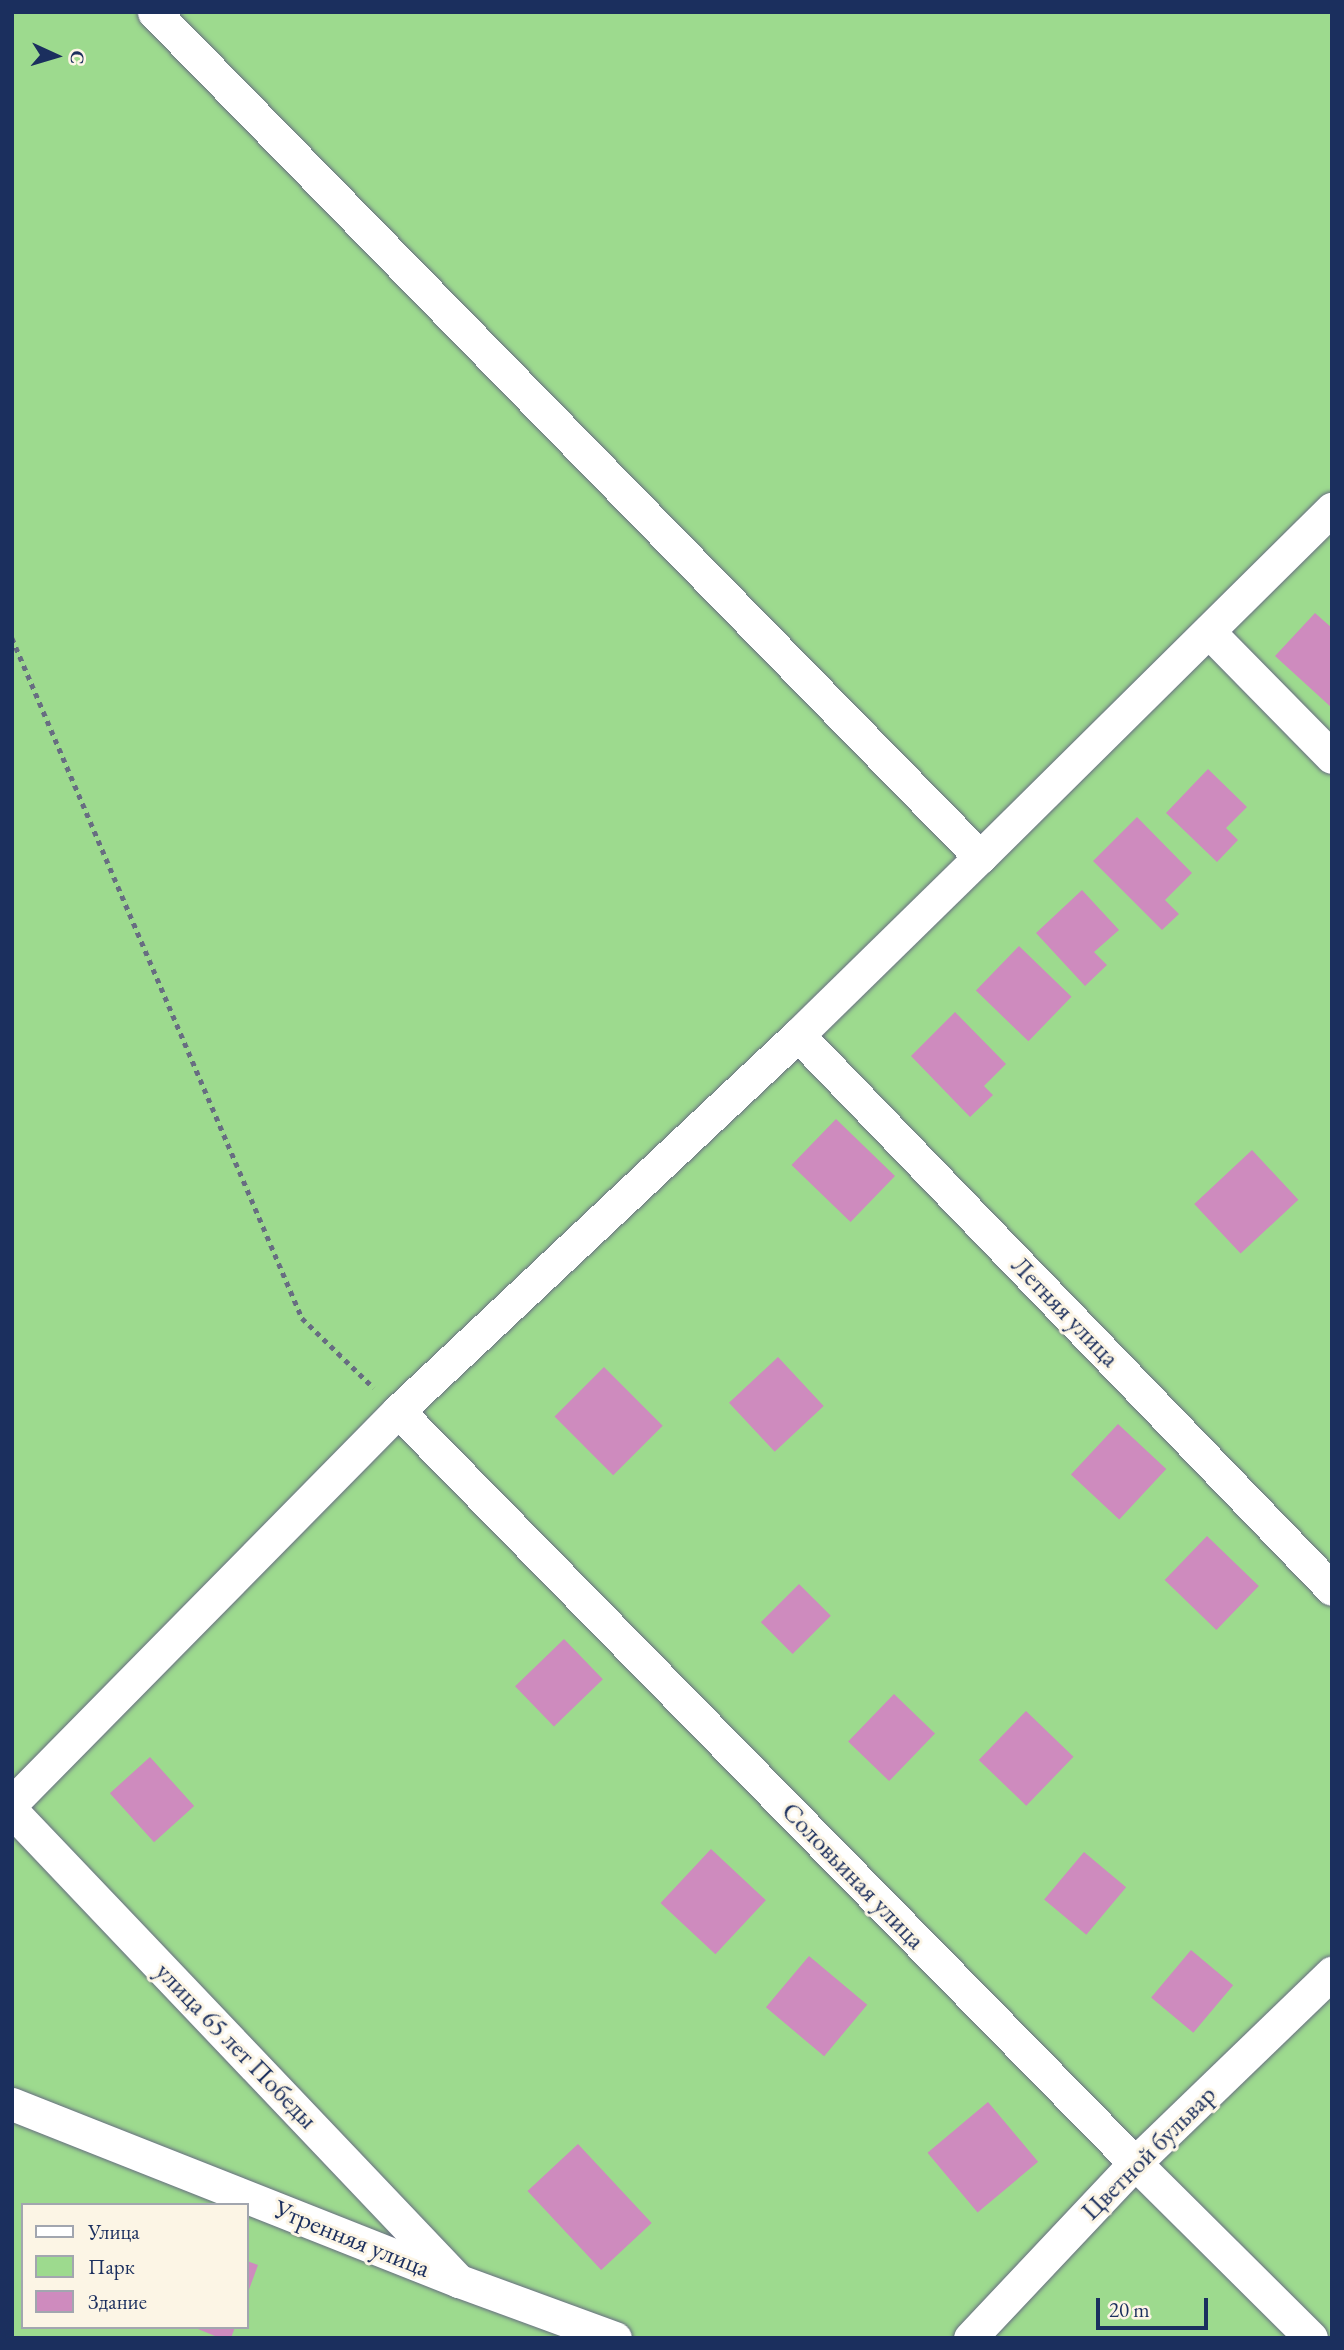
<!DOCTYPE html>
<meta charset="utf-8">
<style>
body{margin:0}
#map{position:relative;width:1344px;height:2350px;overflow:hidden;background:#f5e0c3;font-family:"EB Garamond",serif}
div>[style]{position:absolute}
.green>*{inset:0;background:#9dda8e}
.building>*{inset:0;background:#ce8bbe;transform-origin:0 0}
.path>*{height:4.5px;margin-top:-2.25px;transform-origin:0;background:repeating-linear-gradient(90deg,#676d81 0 5px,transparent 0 10px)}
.roads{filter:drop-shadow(0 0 2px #676d81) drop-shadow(0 0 2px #676d81)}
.minor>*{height:33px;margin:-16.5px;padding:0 16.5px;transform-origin:16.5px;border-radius:16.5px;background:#fff}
span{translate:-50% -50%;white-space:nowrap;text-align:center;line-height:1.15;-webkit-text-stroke:6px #fcf5e5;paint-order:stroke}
.street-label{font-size:26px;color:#1b2f5e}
.frame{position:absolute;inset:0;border:14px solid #1b2f5e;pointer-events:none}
.legend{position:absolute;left:21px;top:2203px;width:228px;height:126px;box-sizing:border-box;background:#fcf5e5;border:2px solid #a2a6af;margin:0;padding:9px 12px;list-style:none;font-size:21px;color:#1b2f5e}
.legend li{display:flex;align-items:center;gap:14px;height:35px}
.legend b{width:35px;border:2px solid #a2a6af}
.north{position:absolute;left:21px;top:21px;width:70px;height:70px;-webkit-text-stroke:5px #fcf5e5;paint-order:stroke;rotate:94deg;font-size:19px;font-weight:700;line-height:28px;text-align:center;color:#1b2f5e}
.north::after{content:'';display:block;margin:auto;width:24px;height:32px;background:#1b2f5e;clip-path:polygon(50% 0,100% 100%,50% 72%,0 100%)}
.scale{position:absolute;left:1096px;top:2298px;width:112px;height:32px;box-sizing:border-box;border:4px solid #1b2f5e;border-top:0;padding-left:9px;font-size:21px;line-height:24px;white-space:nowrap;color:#1b2f5e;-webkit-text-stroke:5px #fcf5e5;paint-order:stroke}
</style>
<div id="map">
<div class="green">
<div style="clip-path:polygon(evenodd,12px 12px,1332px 12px,1332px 2338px,12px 2338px,12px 12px,23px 2205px,247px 2205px,247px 2327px,23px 2327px,23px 2205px)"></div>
</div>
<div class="building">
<div style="clip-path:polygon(1315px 613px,1332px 628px,1332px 708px,1275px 656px)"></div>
<div style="clip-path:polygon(1208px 769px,1247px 807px,1226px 828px,1238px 840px,1217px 862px,1166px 813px)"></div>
<div style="clip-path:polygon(1137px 817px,1192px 873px,1165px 900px,1179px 914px,1162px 930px,1093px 861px)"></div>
<div style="clip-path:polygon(1082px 890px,1119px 930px,1094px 952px,1107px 965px,1085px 986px,1036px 933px)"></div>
<div style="left:1019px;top:946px;width:73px;height:62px;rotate:44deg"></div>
<div style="clip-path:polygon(955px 1012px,1006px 1064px,984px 1086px,993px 1095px,970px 1117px,911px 1056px)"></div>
<div style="left:836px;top:1119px;width:82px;height:64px;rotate:44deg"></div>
<div style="left:1252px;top:1150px;width:68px;height:79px;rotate:47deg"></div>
<div style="left:778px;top:1357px;width:67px;height:67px;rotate:47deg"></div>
<div style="left:604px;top:1367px;width:83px;height:70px;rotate:45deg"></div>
<div style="left:1118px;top:1424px;width:66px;height:69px;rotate:43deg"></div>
<div style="left:1207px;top:1536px;width:72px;height:61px;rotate:44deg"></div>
<div style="left:799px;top:1584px;width:45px;height:54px;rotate:45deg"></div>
<div style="left:564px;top:1639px;width:56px;height:68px;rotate:46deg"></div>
<div style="left:894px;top:1694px;width:57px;height:66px;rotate:44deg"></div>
<div style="left:1026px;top:1711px;width:66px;height:68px;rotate:44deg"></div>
<div style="left:150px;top:1757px;width:66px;height:54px;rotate:48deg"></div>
<div style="left:711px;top:1849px;width:75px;height:74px;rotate:43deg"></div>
<div style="left:1084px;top:1852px;width:55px;height:62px;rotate:40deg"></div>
<div style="left:1191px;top:1950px;width:55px;height:62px;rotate:40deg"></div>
<div style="left:809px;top:1956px;width:76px;height:67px;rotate:40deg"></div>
<div style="left:988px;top:2102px;width:78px;height:79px;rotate:50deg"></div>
<div style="left:578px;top:2144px;width:108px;height:69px;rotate:47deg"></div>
<div style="clip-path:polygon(247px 2261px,258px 2265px,247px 2295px)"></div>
<div style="clip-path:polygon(193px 2327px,235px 2327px,231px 2338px,220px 2338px)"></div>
</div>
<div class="path">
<div style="left:12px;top:638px;width:739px;rotate:66.9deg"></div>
<div style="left:302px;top:1318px;width:100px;rotate:44.2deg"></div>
</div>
<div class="roads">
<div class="minor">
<div style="left:154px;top:12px;width:1182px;rotate:45.65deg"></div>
<div style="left:980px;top:857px;width:495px;rotate:-44.7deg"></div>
<div style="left:1209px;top:632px;width:175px;rotate:45.5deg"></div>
<div style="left:798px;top:1035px;width:769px;rotate:46.05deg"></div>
<div style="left:398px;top:1411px;width:1053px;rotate:45.58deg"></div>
<div style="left:1135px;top:2163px;width:248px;rotate:44.8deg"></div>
<div style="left:12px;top:1803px;width:550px;rotate:-45.44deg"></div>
<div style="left:398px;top:1411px;width:549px;rotate:-43.23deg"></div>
<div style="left:798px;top:1035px;width:255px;rotate:-44.4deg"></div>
<div style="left:12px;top:1811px;width:649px;rotate:46.44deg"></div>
<div style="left:12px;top:2104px;width:481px;rotate:21.6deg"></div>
<div style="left:459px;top:2281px;width:166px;rotate:20.1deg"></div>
<div style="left:970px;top:2338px;width:241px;rotate:-46.7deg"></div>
<div style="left:1135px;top:2163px;width:274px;rotate:-44deg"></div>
</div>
</div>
<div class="street-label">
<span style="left:1065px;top:1312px;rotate:46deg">Летняя улица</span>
<span style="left:853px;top:1876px;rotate:46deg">Соловьиная улица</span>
<span style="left:236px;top:2046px;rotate:46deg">улица 65 лет Победы</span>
<span style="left:1149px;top:2153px;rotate:-45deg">Цветной бульвар</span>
<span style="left:352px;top:2239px;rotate:22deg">Утренняя улица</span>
</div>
<div class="frame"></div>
<ul class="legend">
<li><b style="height:9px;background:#fff"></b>Улица</li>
<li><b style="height:19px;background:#9dda8e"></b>Парк</li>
<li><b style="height:19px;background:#ce8bbe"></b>Здание</li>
</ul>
<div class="north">С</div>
<div class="scale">20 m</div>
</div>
